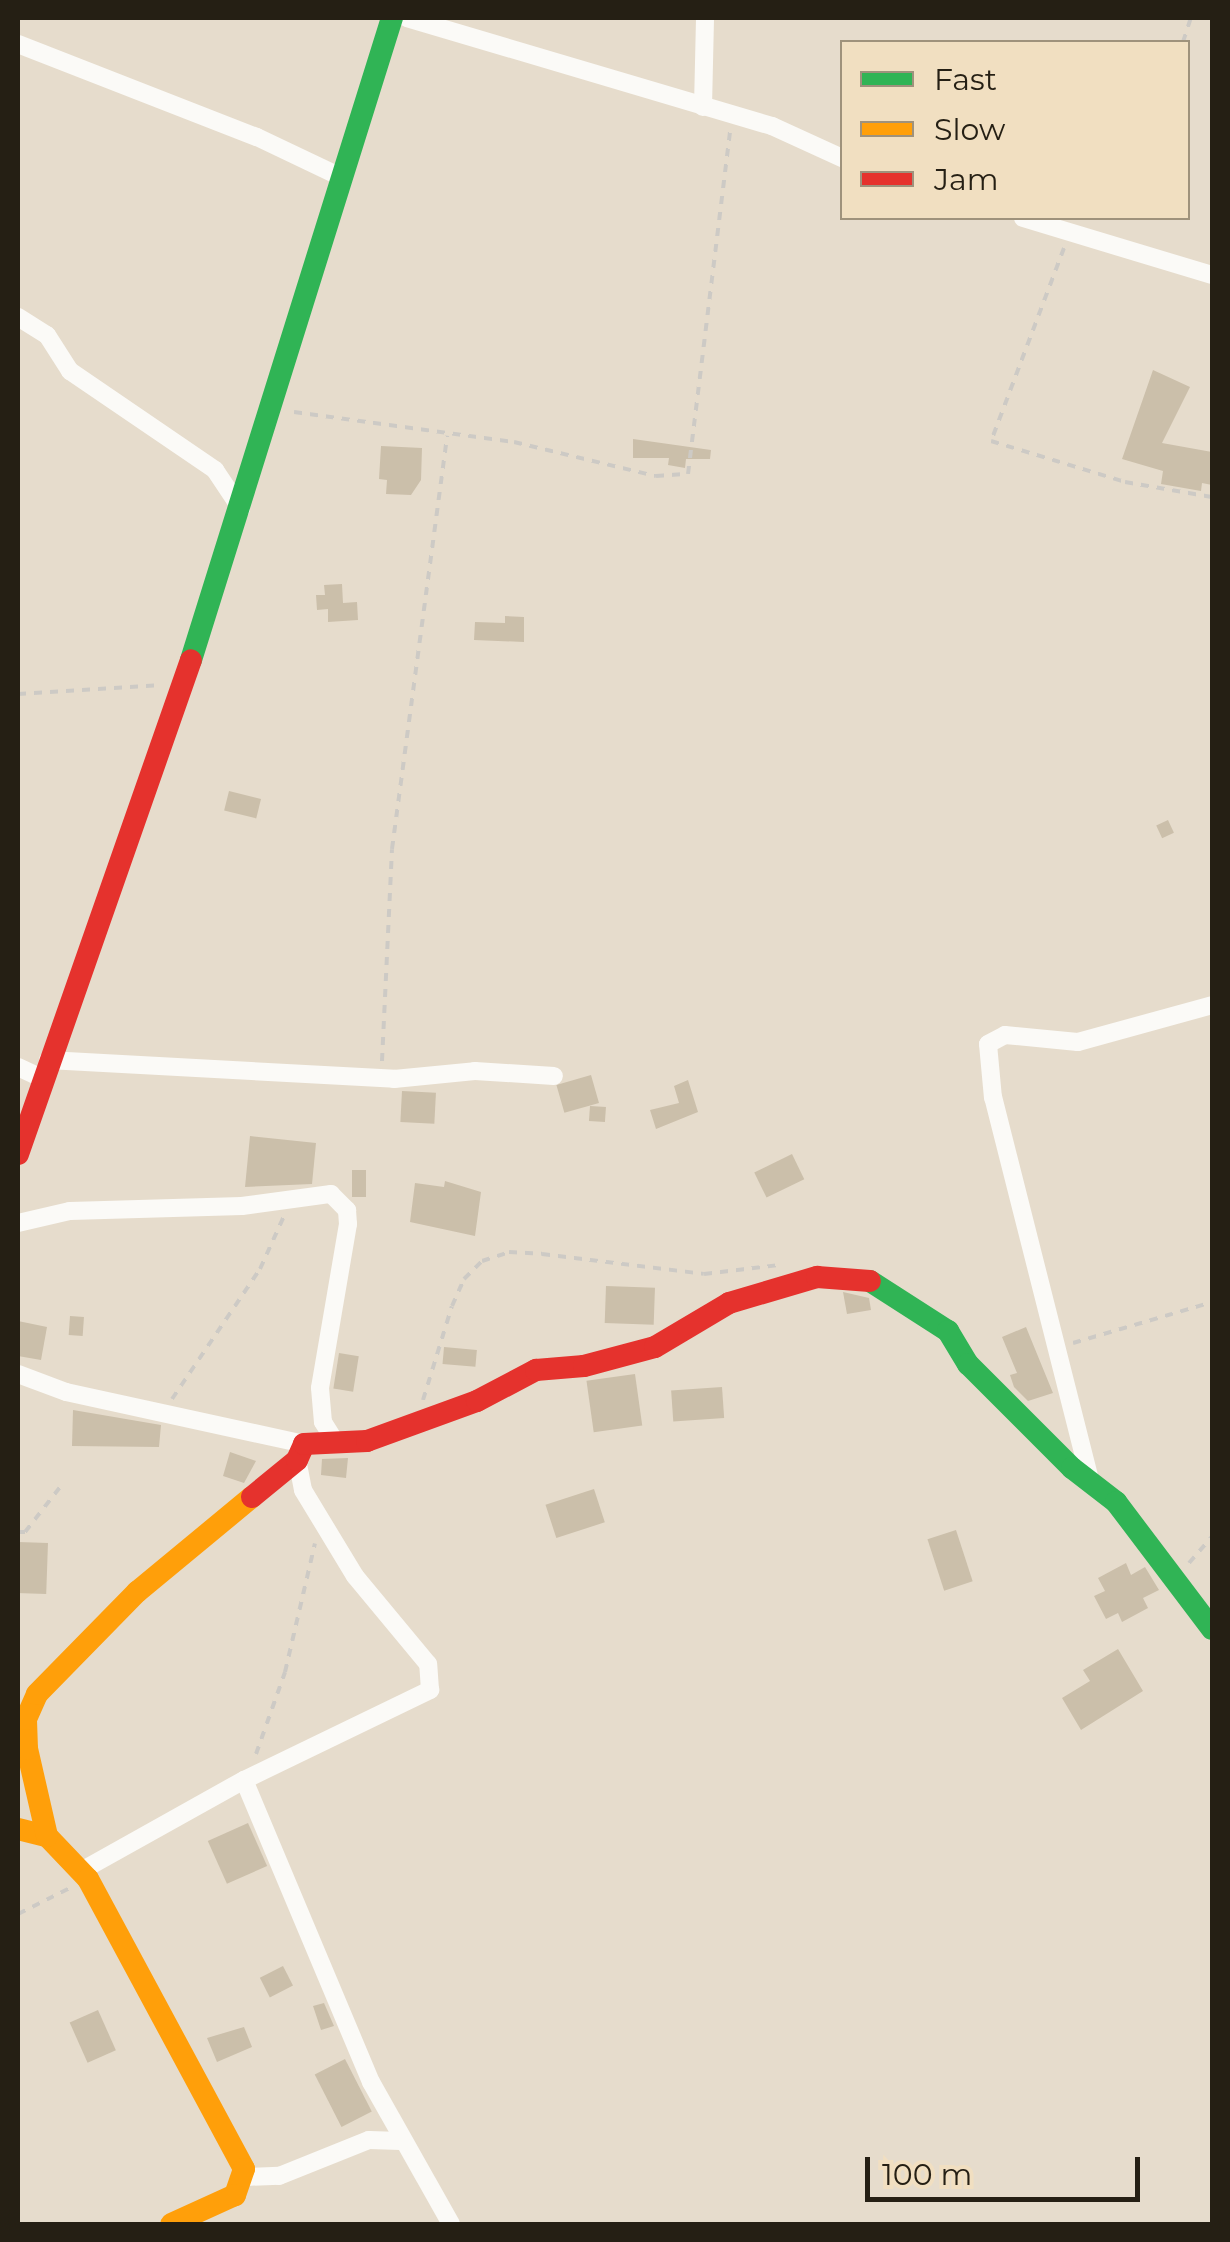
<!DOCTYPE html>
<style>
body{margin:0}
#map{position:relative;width:1230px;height:2242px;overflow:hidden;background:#e6dccc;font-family:Montserrat,sans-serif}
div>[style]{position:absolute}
.building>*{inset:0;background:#cbbfaa;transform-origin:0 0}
.path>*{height:4px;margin-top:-2px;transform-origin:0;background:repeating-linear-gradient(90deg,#cdcac5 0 8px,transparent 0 16px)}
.street>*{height:18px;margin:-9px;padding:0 9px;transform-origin:9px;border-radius:9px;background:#fbfaf7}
.fast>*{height:22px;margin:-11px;padding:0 11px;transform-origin:11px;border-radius:11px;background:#30b455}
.slow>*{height:22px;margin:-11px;padding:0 11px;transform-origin:11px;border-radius:11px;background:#ff9f0a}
.jam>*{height:22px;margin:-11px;padding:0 11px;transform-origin:11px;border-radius:11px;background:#e5322d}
span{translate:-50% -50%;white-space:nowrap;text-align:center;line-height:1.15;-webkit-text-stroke:10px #f1dfc1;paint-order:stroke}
.frame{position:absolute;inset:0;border:20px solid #251f14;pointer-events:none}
.legend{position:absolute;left:840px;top:40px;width:350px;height:180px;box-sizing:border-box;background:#f1dfc1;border:2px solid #9f927c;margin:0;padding:12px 18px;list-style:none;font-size:30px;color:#251f14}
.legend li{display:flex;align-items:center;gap:20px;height:50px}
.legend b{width:50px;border:2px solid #9f927c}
.scale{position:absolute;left:865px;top:2157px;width:275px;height:45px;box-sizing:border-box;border:5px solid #251f14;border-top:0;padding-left:12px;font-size:30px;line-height:35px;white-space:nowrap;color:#251f14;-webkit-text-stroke:8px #f1dfc1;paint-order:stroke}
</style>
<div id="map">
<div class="building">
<div style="clip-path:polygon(1153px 370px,1190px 387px,1162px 443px,1212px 452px,1212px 485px,1202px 483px,1201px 491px,1161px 484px,1163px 471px,1122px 459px)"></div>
<div style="clip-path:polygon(633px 439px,711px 450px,710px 459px,686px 459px,685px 468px,668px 465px,669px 458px,633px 458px)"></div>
<div style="clip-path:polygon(381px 446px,422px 448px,421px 480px,411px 495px,386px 494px,387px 480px,379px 479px)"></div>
<div style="clip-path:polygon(342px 584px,343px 603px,357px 602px,358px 620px,328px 622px,328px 609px,317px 610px,316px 595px,325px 595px,324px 585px)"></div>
<div style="clip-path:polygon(505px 616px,524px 617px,524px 642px,474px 640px,475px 622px,505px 623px)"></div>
<div style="left:229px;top:791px;width:33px;height:20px;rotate:14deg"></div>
<div style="left:1168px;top:820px;width:14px;height:13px;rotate:65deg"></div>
<div style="left:591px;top:1075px;width:29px;height:36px;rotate:74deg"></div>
<div style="clip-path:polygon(688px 1080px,698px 1112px,656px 1129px,650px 1110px,679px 1103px,674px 1086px)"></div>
<div style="left:402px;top:1091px;width:34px;height:31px;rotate:3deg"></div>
<div style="left:590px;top:1106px;width:16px;height:15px;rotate:4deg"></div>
<div style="clip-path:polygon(250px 1136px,316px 1143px,312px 1184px,245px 1187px)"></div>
<div style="left:792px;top:1154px;width:28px;height:42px;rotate:64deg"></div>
<div style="left:352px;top:1170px;width:14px;height:27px"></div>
<div style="clip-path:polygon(445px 1181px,481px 1192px,475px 1236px,410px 1222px,415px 1183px,444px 1187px)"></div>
<div style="left:606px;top:1286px;width:49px;height:37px;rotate:2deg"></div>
<div style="clip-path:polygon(843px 1292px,869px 1298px,871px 1310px,847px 1314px)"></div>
<div style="left:70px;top:1316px;width:14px;height:19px;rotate:4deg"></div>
<div style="clip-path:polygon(18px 1321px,47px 1327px,41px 1360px,18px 1356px)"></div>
<div style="clip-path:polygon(1026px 1327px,1053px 1393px,1028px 1401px,1014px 1387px,1010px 1375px,1017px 1373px,1002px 1337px)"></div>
<div style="left:444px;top:1347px;width:33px;height:17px;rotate:5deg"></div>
<div style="left:339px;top:1353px;width:20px;height:36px;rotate:9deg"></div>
<div style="left:635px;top:1374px;width:52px;height:49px;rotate:82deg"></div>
<div style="left:722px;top:1387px;width:31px;height:51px;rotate:86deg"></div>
<div style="clip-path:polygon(73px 1410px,161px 1425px,159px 1447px,72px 1446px)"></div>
<div style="clip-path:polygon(230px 1452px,256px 1461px,244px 1483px,223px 1476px)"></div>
<div style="clip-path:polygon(348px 1458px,346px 1478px,321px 1475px,322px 1459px)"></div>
<div style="left:594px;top:1489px;width:35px;height:51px;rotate:72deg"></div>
<div style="left:956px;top:1530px;width:54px;height:30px;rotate:72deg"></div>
<div style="left:18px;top:1542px;width:30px;height:51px;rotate:2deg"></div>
<div style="clip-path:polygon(1126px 1563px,1131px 1575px,1145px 1567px,1159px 1590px,1143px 1598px,1148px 1608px,1122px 1622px,1118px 1613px,1106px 1619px,1094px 1596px,1105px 1591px,1098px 1578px)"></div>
<div style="clip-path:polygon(1118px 1649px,1143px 1691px,1081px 1730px,1062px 1698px,1090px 1681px,1083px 1670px)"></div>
<div style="left:248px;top:1823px;width:47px;height:44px;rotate:66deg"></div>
<div style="left:283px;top:1966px;width:22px;height:26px;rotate:63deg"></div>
<div style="clip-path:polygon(324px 2003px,334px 2026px,321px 2030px,313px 2006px)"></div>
<div style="left:98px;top:2010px;width:44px;height:31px;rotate:66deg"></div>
<div style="clip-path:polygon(244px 2027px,252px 2047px,217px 2062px,207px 2038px)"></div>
<div style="left:345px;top:2059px;width:59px;height:34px;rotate:63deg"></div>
</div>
<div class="path">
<div style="left:1183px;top:42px;width:25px;rotate:-72deg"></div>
<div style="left:1064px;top:248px;width:206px;rotate:110.7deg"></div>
<div style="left:991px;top:441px;width:140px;rotate:17deg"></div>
<div style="left:1125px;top:482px;width:88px;rotate:9.8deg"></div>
<div style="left:294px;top:412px;width:222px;rotate:7.8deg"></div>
<div style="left:514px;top:442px;width:146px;rotate:13.5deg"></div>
<div style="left:656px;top:476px;width:32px;rotate:-4deg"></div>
<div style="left:688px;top:474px;width:346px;rotate:-83deg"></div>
<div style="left:18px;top:694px;width:144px;rotate:-3.6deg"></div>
<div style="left:382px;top:1061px;width:212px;rotate:-87.3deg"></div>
<div style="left:392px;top:849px;width:417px;rotate:-82.4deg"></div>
<div style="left:1073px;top:1343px;width:145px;rotate:-16.4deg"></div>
<div style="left:172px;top:1399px;width:157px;rotate:-55.9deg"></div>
<div style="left:260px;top:1269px;width:58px;rotate:-65.6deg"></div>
<div style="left:423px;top:1400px;width:98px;rotate:-72.9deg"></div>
<div style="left:452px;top:1306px;width:30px;rotate:-66deg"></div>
<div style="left:464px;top:1279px;width:25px;rotate:-45deg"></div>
<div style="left:482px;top:1261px;width:28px;rotate:-18deg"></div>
<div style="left:509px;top:1252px;width:33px;rotate:3deg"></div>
<div style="left:542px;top:1254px;width:163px;rotate:7deg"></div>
<div style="left:704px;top:1274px;width:77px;rotate:-6.8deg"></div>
<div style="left:18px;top:1532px;width:7px"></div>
<div style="left:25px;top:1532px;width:58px;rotate:-52deg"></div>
<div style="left:1189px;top:1563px;width:35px;rotate:-49deg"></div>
<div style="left:256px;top:1754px;width:87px;rotate:-70.5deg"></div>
<div style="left:285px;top:1672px;width:132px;rotate:-76.9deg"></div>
<div style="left:18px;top:1914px;width:58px;rotate:-26.6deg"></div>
</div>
<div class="street">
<div style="left:407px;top:18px;width:381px;rotate:16.5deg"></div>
<div style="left:772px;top:126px;width:77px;rotate:24.6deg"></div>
<div style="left:18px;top:44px;width:256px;rotate:21.3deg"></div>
<div style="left:257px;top:137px;width:95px;rotate:25.5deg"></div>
<div style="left:703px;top:107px;width:89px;rotate:-88.7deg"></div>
<div style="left:1023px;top:218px;width:197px;rotate:16.8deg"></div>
<div style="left:18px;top:317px;width:34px;rotate:32deg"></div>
<div style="left:47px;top:335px;width:43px;rotate:57.4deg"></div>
<div style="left:70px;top:371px;width:176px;rotate:34.3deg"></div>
<div style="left:215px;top:470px;width:47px;rotate:56.3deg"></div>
<div style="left:48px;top:1060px;width:347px;rotate:3.1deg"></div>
<div style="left:394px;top:1079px;width:81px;rotate:-5.6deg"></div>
<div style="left:475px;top:1071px;width:79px;rotate:3.6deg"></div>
<div style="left:18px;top:1067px;width:26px;rotate:25deg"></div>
<div style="left:18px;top:1223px;width:53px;rotate:-13deg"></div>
<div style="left:70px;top:1211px;width:172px;rotate:-1.7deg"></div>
<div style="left:242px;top:1206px;width:90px;rotate:-7.7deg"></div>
<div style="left:331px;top:1194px;width:23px;rotate:45deg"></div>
<div style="left:347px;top:1210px;width:14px;rotate:86deg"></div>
<div style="left:348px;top:1224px;width:166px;rotate:99.7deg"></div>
<div style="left:320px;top:1388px;width:34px;rotate:85deg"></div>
<div style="left:323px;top:1422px;width:25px;rotate:58deg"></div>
<div style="left:18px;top:1374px;width:51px;rotate:20.6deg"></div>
<div style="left:66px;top:1392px;width:244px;rotate:12.3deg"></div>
<div style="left:1090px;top:1480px;width:394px;rotate:-104.2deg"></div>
<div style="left:993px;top:1098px;width:54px;rotate:-95.3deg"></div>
<div style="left:988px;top:1044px;width:19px;rotate:-28deg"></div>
<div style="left:1005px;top:1035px;width:73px;rotate:5.5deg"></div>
<div style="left:1078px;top:1042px;width:139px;rotate:-15.4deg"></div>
<div style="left:244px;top:1780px;width:328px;rotate:67.2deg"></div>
<div style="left:371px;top:2082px;width:163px;rotate:60.6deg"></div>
<div style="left:81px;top:1871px;width:187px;rotate:-29.2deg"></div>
<div style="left:244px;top:1780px;width:207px;rotate:-25.8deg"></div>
<div style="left:430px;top:1690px;width:26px;rotate:-94deg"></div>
<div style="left:428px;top:1664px;width:114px;rotate:-129.7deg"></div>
<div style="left:355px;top:1576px;width:100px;rotate:-121.2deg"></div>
<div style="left:303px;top:1490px;width:31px;rotate:-101deg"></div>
<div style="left:244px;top:2177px;width:35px;rotate:-2deg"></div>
<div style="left:279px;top:2176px;width:97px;rotate:-21.8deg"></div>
<div style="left:369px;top:2140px;width:32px;rotate:2deg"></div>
</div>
<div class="fast">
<div style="left:191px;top:660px;width:673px;rotate:-72.62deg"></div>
<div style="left:870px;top:1281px;width:93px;rotate:32.7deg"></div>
<div style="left:948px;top:1331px;width:39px;rotate:59deg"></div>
<div style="left:968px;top:1364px;width:147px;rotate:45deg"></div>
<div style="left:1072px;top:1468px;width:56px;rotate:37.7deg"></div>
<div style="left:1116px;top:1502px;width:159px;rotate:52.9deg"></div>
</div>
<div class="slow">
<div style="left:18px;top:1829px;width:30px;rotate:14deg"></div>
<div style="left:47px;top:1836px;width:59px;rotate:46.4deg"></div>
<div style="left:88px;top:1879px;width:329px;rotate:61.7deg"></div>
<div style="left:244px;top:2169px;width:28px;rotate:109deg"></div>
<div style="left:235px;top:2195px;width:70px;rotate:155.6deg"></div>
<div style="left:47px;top:1836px;width:89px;rotate:-102.9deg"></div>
<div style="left:27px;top:1749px;width:30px;rotate:-92deg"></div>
<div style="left:26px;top:1719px;width:27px;rotate:-66deg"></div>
<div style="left:37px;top:1694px;width:143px;rotate:-45.6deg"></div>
<div style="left:137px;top:1592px;width:149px;rotate:-39.6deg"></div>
</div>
<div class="jam">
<div style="left:18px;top:1154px;width:523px;rotate:-70.7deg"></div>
<div style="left:252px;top:1497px;width:58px;rotate:-39.4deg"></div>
<div style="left:297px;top:1460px;width:17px;rotate:-66deg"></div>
<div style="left:304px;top:1444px;width:63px;rotate:-2.7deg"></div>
<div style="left:367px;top:1441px;width:117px;rotate:-20deg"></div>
<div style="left:477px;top:1401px;width:67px;rotate:-27.7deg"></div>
<div style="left:536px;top:1370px;width:48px;rotate:-4.8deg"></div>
<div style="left:584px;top:1366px;width:73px;rotate:-15deg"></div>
<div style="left:655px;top:1347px;width:86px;rotate:-30.7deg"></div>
<div style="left:729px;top:1303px;width:92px;rotate:-16.5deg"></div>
<div style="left:817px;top:1277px;width:53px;rotate:4.3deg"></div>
</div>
<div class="frame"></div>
<ul class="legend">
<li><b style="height:12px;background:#30b455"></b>Fast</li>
<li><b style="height:12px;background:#ff9f0a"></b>Slow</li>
<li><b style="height:12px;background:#e5322d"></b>Jam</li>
</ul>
<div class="scale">100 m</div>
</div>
